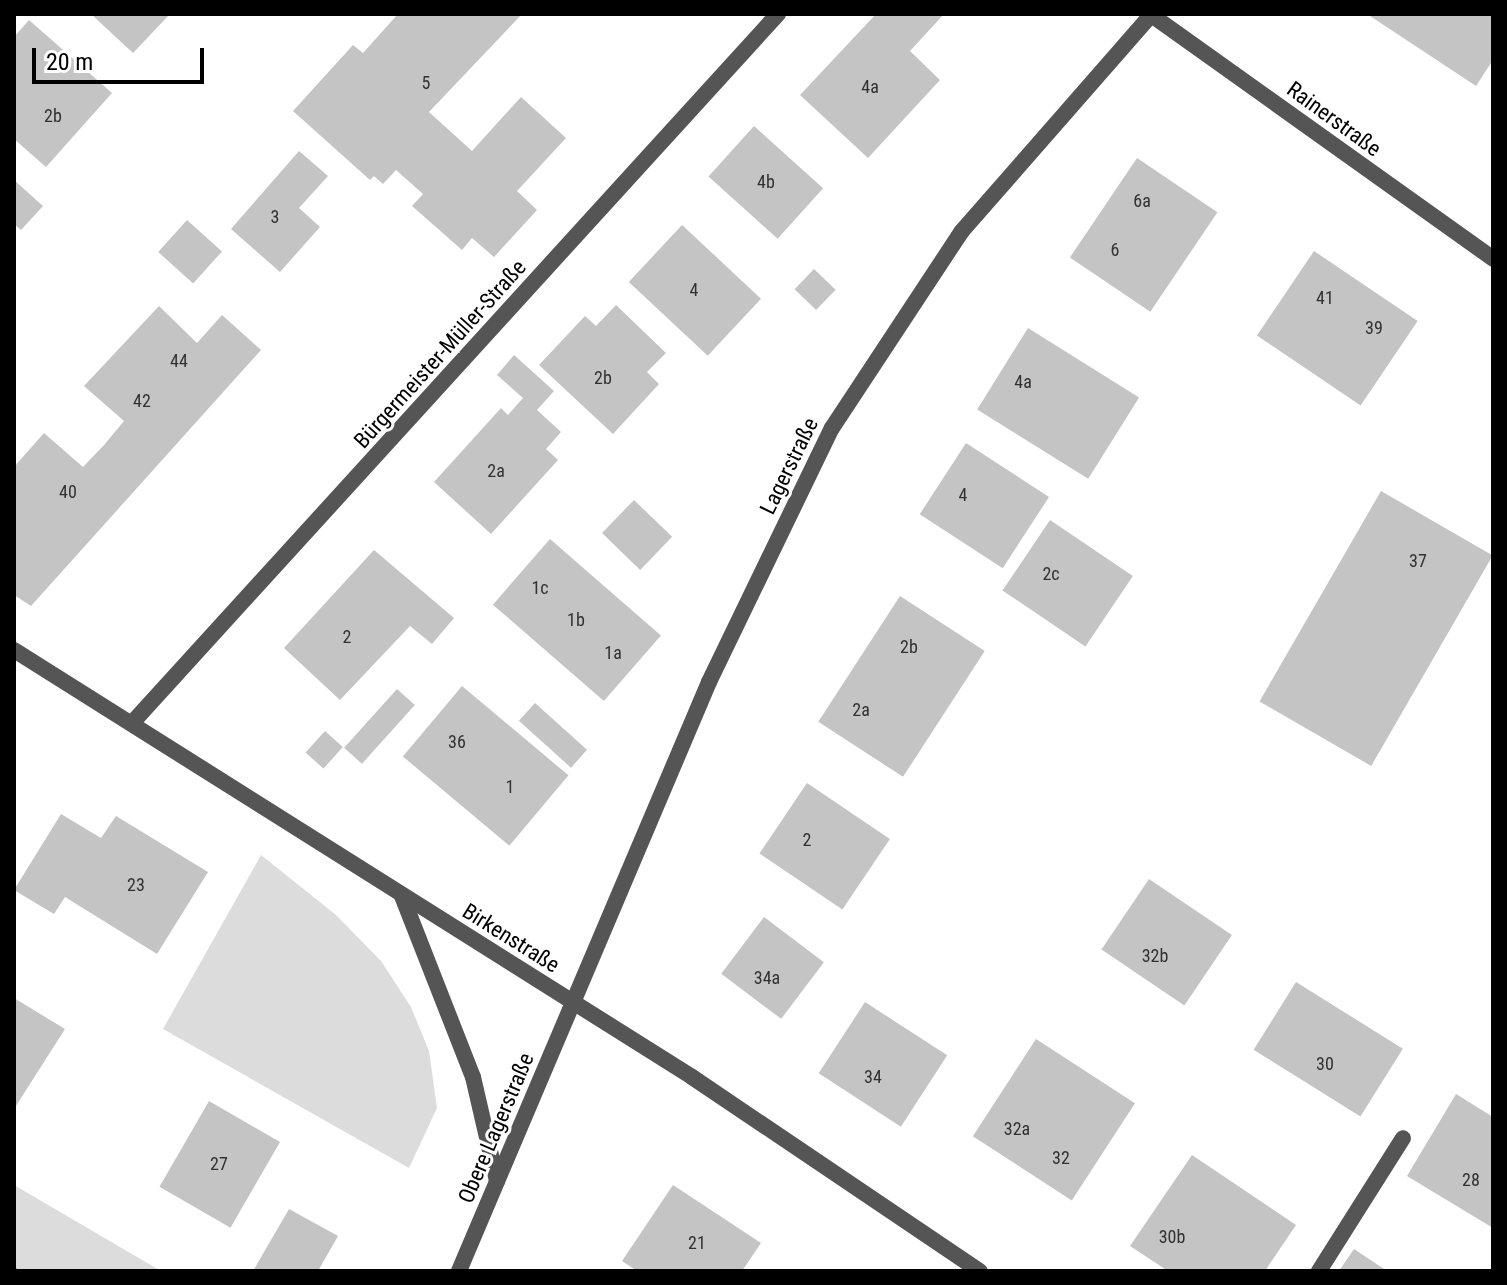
<!DOCTYPE html>
<meta charset="utf-8">
<style>
body{margin:0}
#map{position:relative;width:1507px;height:1285px;overflow:hidden;background:#fff;font-family:"Roboto Condensed",sans-serif}
div>[style]{position:absolute}
.green>*{inset:0;background:#dcdcdc}
.building>*{inset:0;background:#c4c4c4;transform-origin:0 0}
.path>*{height:5px;margin-top:-2.5px;transform-origin:0;background:repeating-linear-gradient(90deg,#777 0 2px,transparent 0 6px)}
.service>*{height:16px;margin:-8px;padding:0 8px;transform-origin:8px;border-radius:8px;background:#555}
.minor>*{height:16px;margin:-8px;padding:0 8px;transform-origin:8px;border-radius:8px;background:#555}
.tertiary>*{height:16px;margin:-8px;padding:0 8px;transform-origin:8px;border-radius:8px;background:#555}
span{translate:-50% -50%;white-space:nowrap;text-align:center;line-height:1.15;-webkit-text-stroke:6px #fff;paint-order:stroke}
.number-label{font-size:18px;color:#313131}
.number-label span{-webkit-text-stroke-width:0}
.street-label{font-size:22px;color:#000}
.frame{position:absolute;inset:0;border:16px solid #000;pointer-events:none}
.scale{position:absolute;left:32px;top:48px;width:172px;height:36px;box-sizing:border-box;border:4px solid #000;border-top:0;padding-left:10px;font-size:24px;line-height:28px;white-space:nowrap;color:#000;-webkit-text-stroke:6px #fff;paint-order:stroke}
</style>
<div id="map">
<div class="green">
<div style="clip-path:polygon(261px 855px,336px 915px,381px 961px,411px 1007px,429px 1051px,437px 1108px,409px 1168px,163px 1029px)"></div>
<div style="clip-path:polygon(14px 1185px,161px 1271px,14px 1271px)"></div>
</div>
<div class="building">
<div style="clip-path:polygon(91px 14px,170px 14px,133px 53px)"></div>
<div style="clip-path:polygon(398px 14px,522px 14px,429px 112px,472px 151px,521px 97px,566px 138px,517px 191px,537px 210px,494px 257px,472px 238px,462px 250px,412px 206px,423px 194px,396px 170px,383px 184px,374px 176px,370px 180px,293px 111px,353px 45px,363px 53px)"></div>
<div style="clip-path:polygon(876px 14px,944px 14px,910px 51px,940px 80px,868px 158px,800px 95px)"></div>
<div style="clip-path:polygon(1367px 14px,1493px 14px,1493px 60px,1476px 86px)"></div>
<div style="clip-path:polygon(29px 20px,112px 93px,46px 167px,14px 139px,14px 37px)"></div>
<div style="left:754px;top:126px;width:93px;height:68px;rotate:42deg"></div>
<div style="clip-path:polygon(299px 151px,328px 176px,299px 208px,320px 227px,280px 272px,231px 229px)"></div>
<div style="left:1137px;top:158px;width:97px;height:120px;rotate:34deg"></div>
<div style="clip-path:polygon(14px 180px,43px 206px,21px 230px,14px 224px)"></div>
<div style="left:187px;top:220px;width:47px;height:43px;rotate:42deg"></div>
<div style="left:682px;top:225px;width:108px;height:78px;rotate:43deg"></div>
<div style="left:1314px;top:251px;width:125px;height:102px;rotate:34deg"></div>
<div style="left:814px;top:269px;width:30px;height:28px;rotate:44deg"></div>
<div style="clip-path:polygon(616px 305px,666px 353px,647px 372px,659px 384px,613px 434px,539px 365px,585px 316px,596px 326px)"></div>
<div style="clip-path:polygon(159px 306px,197px 343px,222px 315px,261px 350px,31px 606px,14px 595px,14px 467px,44px 433px,83px 467px,104px 445px,124px 421px,84px 386px)"></div>
<div style="left:1028px;top:328px;width:131px;height:96px;rotate:32deg"></div>
<div style="clip-path:polygon(514px 355px,554px 391px,537px 410px,561px 432px,546px 449px,558px 460px,491px 534px,434px 482px,501px 408px,508px 415px,523px 398px,497px 375px)"></div>
<div style="left:966px;top:443px;width:99px;height:85px;rotate:33deg"></div>
<div style="left:1381px;top:491px;width:129px;height:243px;rotate:30deg"></div>
<div style="left:634px;top:500px;width:53px;height:46px;rotate:44deg"></div>
<div style="left:1050px;top:520px;width:100px;height:85px;rotate:34deg"></div>
<div style="left:550px;top:539px;width:147px;height:87px;rotate:41deg"></div>
<div style="clip-path:polygon(374px 550px,454px 618px,432px 644px,410px 626px,340px 700px,284px 648px)"></div>
<div style="left:900px;top:596px;width:101px;height:150px;rotate:33deg"></div>
<div style="left:462px;top:686px;width:139px;height:92px;rotate:40deg"></div>
<div style="left:397px;top:689px;width:24px;height:79px;rotate:42deg"></div>
<div style="left:535px;top:703px;width:70px;height:24px;rotate:42deg"></div>
<div style="left:325px;top:731px;width:24px;height:29px;rotate:42deg"></div>
<div style="left:807px;top:783px;width:100px;height:85px;rotate:34deg"></div>
<div style="clip-path:polygon(61px 814px,101px 838px,116px 816px,208px 872px,157px 954px,65px 897px,54px 914px,14px 890px)"></div>
<div style="left:1149px;top:879px;width:100px;height:85px;rotate:34deg"></div>
<div style="left:764px;top:917px;width:75px;height:71px;rotate:37deg"></div>
<div style="left:1296px;top:982px;width:126px;height:80px;rotate:32deg"></div>
<div style="clip-path:polygon(14px 998px,65px 1029px,14px 1109px)"></div>
<div style="left:865px;top:1002px;width:98px;height:85px;rotate:33deg"></div>
<div style="left:1036px;top:1039px;width:118px;height:116px;rotate:33deg"></div>
<div style="clip-path:polygon(1456px 1094px,1493px 1117px,1493px 1228px,1407px 1176px)"></div>
<div style="left:209px;top:1101px;width:82px;height:99px;rotate:30deg"></div>
<div style="clip-path:polygon(1192px 1155px,1296px 1225px,1265px 1271px,1168px 1271px,1130px 1246px)"></div>
<div style="clip-path:polygon(673px 1185px,761px 1243px,742px 1271px,637px 1271px,622px 1261px)"></div>
<div style="clip-path:polygon(289px 1209px,338px 1236px,318px 1271px,253px 1271px)"></div>
<div style="clip-path:polygon(1354px 1249px,1387px 1271px,1339px 1271px)"></div>
</div>
<div class="path">
<div style="left:14px;top:1269px;width:3px;rotate:45deg"></div>
</div>
<div class="service">
<div style="left:1319px;top:1271px;width:157px;rotate:-57.7deg"></div>
</div>
<div class="minor">
<div style="left:1150px;top:14px;width:422px;rotate:35.5deg"></div>
<div style="left:14px;top:650px;width:801px;rotate:32.2deg"></div>
<div style="left:692px;top:1077px;width:347px;rotate:34deg"></div>
<div style="left:133px;top:722px;width:958px;rotate:-47.67deg"></div>
<div style="left:402px;top:896px;width:194px;rotate:68.6deg"></div>
<div style="left:473px;top:1077px;width:107px;rotate:77deg"></div>
</div>
<div class="tertiary">
<div style="left:459px;top:1271px;width:640px;rotate:-67deg"></div>
<div style="left:709px;top:682px;width:282px;rotate:-64.2deg"></div>
<div style="left:832px;top:428px;width:236px;rotate:-56.6deg"></div>
<div style="left:962px;top:231px;width:288px;rotate:-48.8deg"></div>
</div>
<div class="number-label">
<span style="left:426px;top:83px">5</span>
<span style="left:870px;top:87px">4a</span>
<span style="left:53px;top:116px">2b</span>
<span style="left:766px;top:182px">4b</span>
<span style="left:1142px;top:201px">6a</span>
<span style="left:275px;top:217px">3</span>
<span style="left:1115px;top:250px">6</span>
<span style="left:694px;top:290px">4</span>
<span style="left:1325px;top:298px">41</span>
<span style="left:1374px;top:328px">39</span>
<span style="left:179px;top:361px">44</span>
<span style="left:603px;top:378px">2b</span>
<span style="left:1023px;top:382px">4a</span>
<span style="left:142px;top:401px">42</span>
<span style="left:496px;top:471px">2a</span>
<span style="left:68px;top:492px">40</span>
<span style="left:963px;top:495px">4</span>
<span style="left:1418px;top:561px">37</span>
<span style="left:1051px;top:574px">2c</span>
<span style="left:540px;top:588px">1c</span>
<span style="left:576px;top:620px">1b</span>
<span style="left:347px;top:637px">2</span>
<span style="left:909px;top:647px">2b</span>
<span style="left:613px;top:653px">1a</span>
<span style="left:861px;top:710px">2a</span>
<span style="left:457px;top:742px">36</span>
<span style="left:510px;top:787px">1</span>
<span style="left:807px;top:840px">2</span>
<span style="left:136px;top:885px">23</span>
<span style="left:1155px;top:956px">32b</span>
<span style="left:767px;top:978px">34a</span>
<span style="left:1325px;top:1064px">30</span>
<span style="left:873px;top:1077px">34</span>
<span style="left:1017px;top:1129px">32a</span>
<span style="left:1061px;top:1158px">32</span>
<span style="left:219px;top:1164px">27</span>
<span style="left:1471px;top:1180px">28</span>
<span style="left:1172px;top:1237px">30b</span>
<span style="left:697px;top:1243px">21</span>
</div>
<div class="street-label">
<span style="left:1334px;top:119px;rotate:36deg">Rainerstraße</span>
<span style="left:440px;top:354px;rotate:-48deg">Bürgermeister-Müller-Straße</span>
<span style="left:789px;top:466px;rotate:-64deg">Lagerstraße</span>
<span style="left:511px;top:938px;rotate:32deg">Birkenstraße</span>
<span style="left:496px;top:1128px;rotate:-67deg">Obere Lagerstraße</span>
</div>
<div class="frame"></div>
<div class="scale">20 m</div>
</div>
